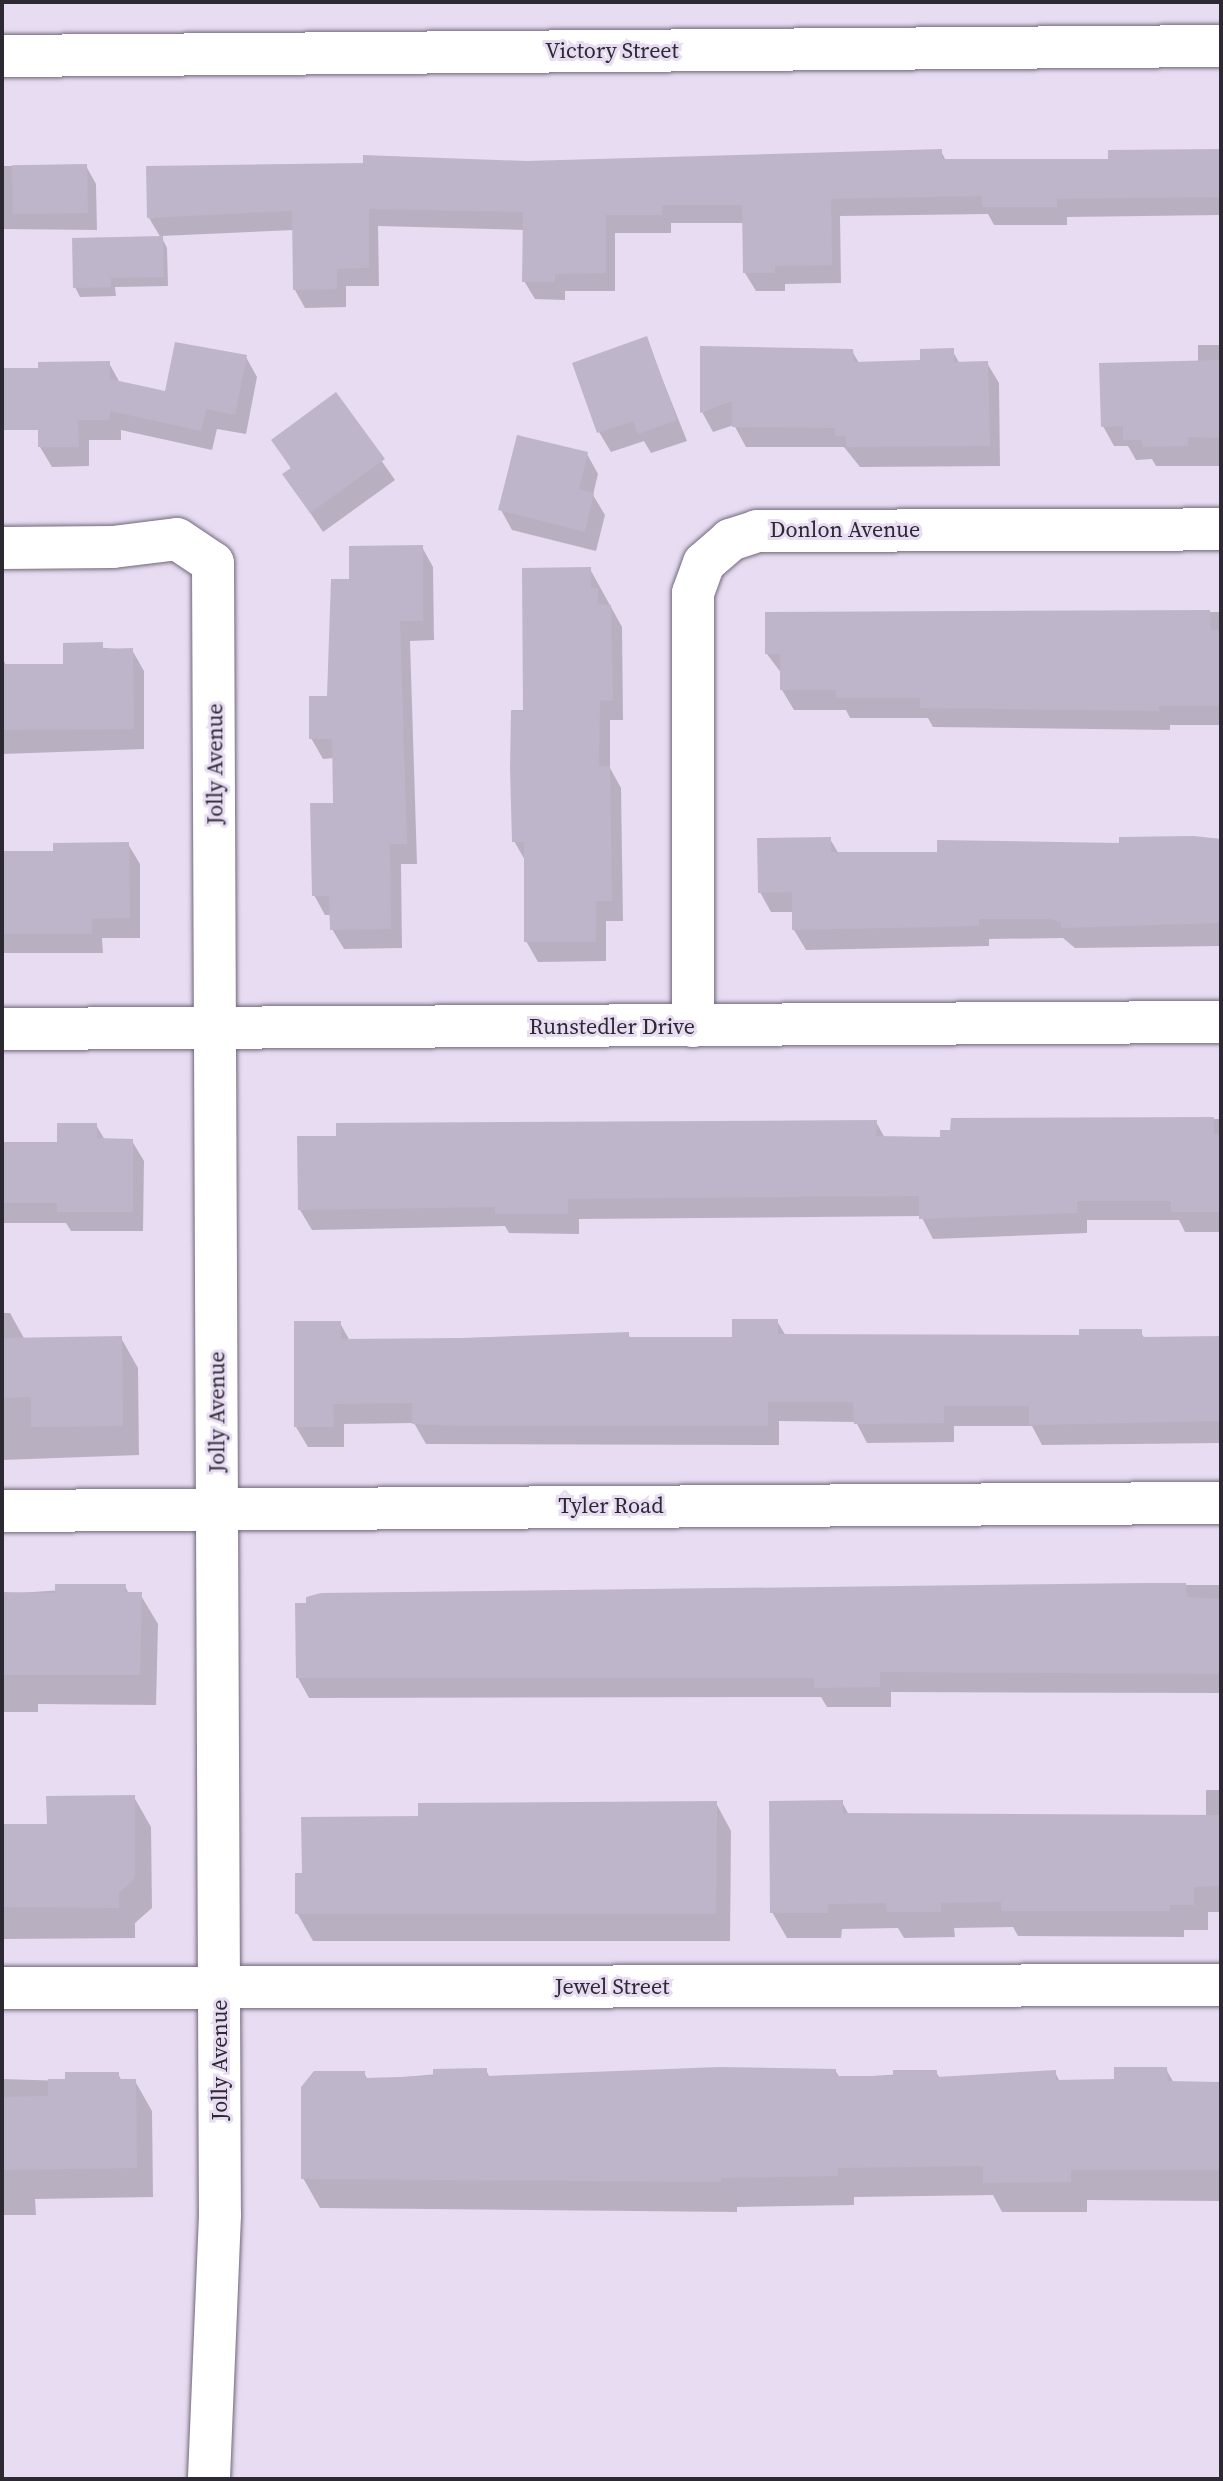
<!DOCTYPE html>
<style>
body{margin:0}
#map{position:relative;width:1223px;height:2481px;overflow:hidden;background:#e7dcf2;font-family:"Source Serif 4",serif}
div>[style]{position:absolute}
.shadow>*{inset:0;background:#0003}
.building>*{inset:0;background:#bfb5ca;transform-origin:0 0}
.roads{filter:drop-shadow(0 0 2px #71687a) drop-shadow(0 0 2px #71687a)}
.minor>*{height:42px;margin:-21px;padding:0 21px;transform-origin:21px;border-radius:21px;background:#fff}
span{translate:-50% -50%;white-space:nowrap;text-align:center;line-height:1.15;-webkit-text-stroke:6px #e7dcf2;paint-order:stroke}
.street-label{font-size:22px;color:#2d2932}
.frame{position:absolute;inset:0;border:4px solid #2d2932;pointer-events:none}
</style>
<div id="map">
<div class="shadow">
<div style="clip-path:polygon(941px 151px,946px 161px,1110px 161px,1221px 152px,1221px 215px,1067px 217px,1067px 225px,994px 225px,988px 214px,840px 216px,841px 283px,785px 284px,785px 291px,756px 291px,745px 273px,744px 223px,671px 223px,671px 233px,615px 233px,615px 291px,565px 291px,565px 300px,535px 299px,524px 281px,525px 230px,378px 226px,379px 286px,346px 286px,346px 307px,305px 308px,295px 290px,294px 230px,161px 236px,167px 248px,168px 286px,115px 287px,116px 296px,80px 297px,75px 287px,161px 238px,149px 218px,526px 163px)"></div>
<div style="clip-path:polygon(2px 166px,86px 166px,96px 184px,97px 230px,2px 229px)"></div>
<div style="clip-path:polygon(646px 338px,687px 441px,651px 453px,644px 441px,611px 452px,599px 432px)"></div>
<div style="clip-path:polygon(1198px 345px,1221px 345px,1221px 466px,1156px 466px,1152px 459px,1136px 460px,1128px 446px,1114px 446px,1103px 426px,1198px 362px)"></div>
<div style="clip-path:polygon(952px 350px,960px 364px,987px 363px,999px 383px,1000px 466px,860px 467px,844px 447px,746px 447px,734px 425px,713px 432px,702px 412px,852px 351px,859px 363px,922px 362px)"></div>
<div style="clip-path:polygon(246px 357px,257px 377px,246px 434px,217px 429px,212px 450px,121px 430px,121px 440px,89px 440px,89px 466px,52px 467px,40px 447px,109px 363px,120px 383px,166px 394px)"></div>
<div style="clip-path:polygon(335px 395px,395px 480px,323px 532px,285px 475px,292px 470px,273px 440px)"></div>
<div style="clip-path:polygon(587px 454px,598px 474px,593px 495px,605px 515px,596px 551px,512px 530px,501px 510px)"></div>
<div style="clip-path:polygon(422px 547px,433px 567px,434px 640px,410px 641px,417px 864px,401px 864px,402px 948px,344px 949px,332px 929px,332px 915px,325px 915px,314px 895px,335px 805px,334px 758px,323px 759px,311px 738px,329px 698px,351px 581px)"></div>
<div style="clip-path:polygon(590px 569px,622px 627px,623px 720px,610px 720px,610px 768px,621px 788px,623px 921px,606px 921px,606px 961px,538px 962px,526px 941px,526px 862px,514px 841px,525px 712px)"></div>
<div style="clip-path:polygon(1221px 612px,1221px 725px,1170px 725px,1170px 730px,933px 727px,928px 718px,850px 718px,846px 710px,794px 710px,782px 690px,782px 674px,767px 654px,767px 614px)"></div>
<div style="clip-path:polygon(65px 645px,132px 650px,144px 671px,144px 749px,2px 754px,2px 656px,6px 666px,65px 666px)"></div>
<div style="clip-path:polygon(1194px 838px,1221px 839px,1221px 946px,1075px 948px,1063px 938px,989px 939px,989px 946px,806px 950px,794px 930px,794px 912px,771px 912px,760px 892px,830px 839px,839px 854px,939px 854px)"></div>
<div style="clip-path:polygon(128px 844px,140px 864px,140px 938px,102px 938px,103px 953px,2px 953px,2px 852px,55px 853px)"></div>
<div style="clip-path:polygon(1221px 1119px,1221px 1232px,1185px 1232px,1179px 1220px,1087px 1220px,1087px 1233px,933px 1239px,921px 1216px,579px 1219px,579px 1234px,509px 1233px,505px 1226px,312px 1230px,300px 1210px,876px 1122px,885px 1138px,942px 1139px,952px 1132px,953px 1120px)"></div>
<div style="clip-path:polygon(96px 1125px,105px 1140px,132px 1141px,144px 1161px,143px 1231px,71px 1231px,66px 1223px,2px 1223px,2px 1139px,5px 1144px,59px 1144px)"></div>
<div style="clip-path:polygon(2px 1313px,10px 1313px,25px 1340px,121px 1338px,138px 1368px,139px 1455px,2px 1460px)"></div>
<div style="clip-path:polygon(777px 1321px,786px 1336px,1081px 1337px,1140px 1331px,1145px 1339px,1221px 1338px,1221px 1443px,1042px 1445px,1032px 1426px,954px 1426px,954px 1442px,867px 1443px,856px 1422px,779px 1421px,779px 1445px,426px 1444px,414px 1423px,344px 1424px,344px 1447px,308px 1447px,296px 1427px,340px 1323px,350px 1341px,628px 1334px,631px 1339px,734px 1339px)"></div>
<div style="clip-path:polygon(1186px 1585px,1221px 1585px,1221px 1693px,891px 1692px,891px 1707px,827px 1707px,821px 1697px,309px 1698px,298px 1678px,308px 1605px,321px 1595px)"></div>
<div style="clip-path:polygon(125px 1586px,129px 1594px,140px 1594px,158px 1624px,156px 1705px,38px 1704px,38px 1712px,2px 1712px,2px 1594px)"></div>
<div style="clip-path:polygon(1206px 1790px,1221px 1790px,1221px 1912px,1208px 1912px,1208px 1930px,1184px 1930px,1184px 1937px,1018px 1936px,1013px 1927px,954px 1928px,955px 1937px,904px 1938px,898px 1928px,842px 1929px,841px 1938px,787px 1938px,772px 1912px,842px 1802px,849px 1815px,1206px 1817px)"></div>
<div style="clip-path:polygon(134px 1797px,151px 1827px,152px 1908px,135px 1923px,135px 1938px,2px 1939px,2px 1826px,49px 1826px)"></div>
<div style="clip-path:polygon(716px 1803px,731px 1831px,730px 1941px,313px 1941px,297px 1913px,304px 1874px,420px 1818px)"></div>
<div style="clip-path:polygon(1166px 2069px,1174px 2083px,1221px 2082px,1221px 2201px,1087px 2200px,1087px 2212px,1002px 2212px,993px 2195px,854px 2197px,854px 2205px,737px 2207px,737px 2212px,320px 2208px,303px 2178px,364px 2073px,368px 2080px,486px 2070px,490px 2078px,835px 2070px,840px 2078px,936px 2072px,940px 2078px,1055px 2072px,1060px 2082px,1116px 2081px)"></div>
<div style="clip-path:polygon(118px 2074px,122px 2081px,135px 2081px,152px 2111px,153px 2197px,35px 2199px,36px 2215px,2px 2215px,2px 2079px,67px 2081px)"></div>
</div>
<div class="building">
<div style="clip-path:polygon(942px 149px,942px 159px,1108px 159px,1108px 150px,1221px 149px,1221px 197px,1057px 199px,1057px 207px,982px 207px,982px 196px,831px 199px,832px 265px,775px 266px,775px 273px,743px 273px,742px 205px,662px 205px,662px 215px,606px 215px,606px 273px,555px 274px,555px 282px,522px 282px,523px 212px,369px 209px,369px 268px,337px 269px,337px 289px,293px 290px,292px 211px,147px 218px,146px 166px,363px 163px,363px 155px,526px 161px)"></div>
<div style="left:87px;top:164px;width:49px;height:75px;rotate:89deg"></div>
<div style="clip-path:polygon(163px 236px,164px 277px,111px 278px,111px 287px,73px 288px,72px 238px)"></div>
<div style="clip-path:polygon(647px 336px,677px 420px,638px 434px,633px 421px,597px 433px,572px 363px)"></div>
<div style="clip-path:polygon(175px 342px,247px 355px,235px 415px,206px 409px,201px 431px,110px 411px,110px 420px,78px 420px,79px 447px,38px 447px,38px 430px,2px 430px,2px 368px,38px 368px,38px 362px,110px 361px,110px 379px,165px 391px)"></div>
<div style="clip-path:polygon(700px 346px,853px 349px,854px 362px,920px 360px,920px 349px,954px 348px,954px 362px,988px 361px,990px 446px,846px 447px,846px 436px,835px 436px,835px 428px,732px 427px,732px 401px,700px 413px)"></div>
<div style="clip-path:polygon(1221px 360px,1221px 438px,1188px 437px,1188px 446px,1143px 447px,1142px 440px,1123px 440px,1123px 426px,1101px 427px,1099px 363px)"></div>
<div style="clip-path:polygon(336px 392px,385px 459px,310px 513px,282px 474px,291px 468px,271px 440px)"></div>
<div style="clip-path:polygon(517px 435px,588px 452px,579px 489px,594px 493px,585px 532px,498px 510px)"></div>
<div style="clip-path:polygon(423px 545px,423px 621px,400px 621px,407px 844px,390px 844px,391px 929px,330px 930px,329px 896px,312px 896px,310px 803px,333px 803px,332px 739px,309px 739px,309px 696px,327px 696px,331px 579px,349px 579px,349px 546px)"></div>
<div style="clip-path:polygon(591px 567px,591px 588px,598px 588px,598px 604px,611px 605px,613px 701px,600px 700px,599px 766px,610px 766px,612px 901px,596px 901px,596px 942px,524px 942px,524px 842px,512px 842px,510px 768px,511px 710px,523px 710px,522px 568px)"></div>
<div style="clip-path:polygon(1210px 610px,1211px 630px,1221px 630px,1221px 706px,1159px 706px,1159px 711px,920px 708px,920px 698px,836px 698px,836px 690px,780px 690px,780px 654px,765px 654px,765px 612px)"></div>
<div style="clip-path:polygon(103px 642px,103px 649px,133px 648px,134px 729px,2px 730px,2px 664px,63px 664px,63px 643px)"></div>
<div style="clip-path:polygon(1194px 836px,1221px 839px,1221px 923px,1061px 928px,1061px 922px,1050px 919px,979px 919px,979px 926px,792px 930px,792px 892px,758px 893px,757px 838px,831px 837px,831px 852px,937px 852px,937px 840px,1119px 843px,1119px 837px)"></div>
<div style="clip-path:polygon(129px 842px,130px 918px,92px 919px,92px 934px,2px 934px,2px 851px,53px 851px,53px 843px)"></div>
<div style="clip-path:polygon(1214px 1117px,1214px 1134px,1221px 1134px,1221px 1212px,1171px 1212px,1171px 1201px,1077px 1201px,1077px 1213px,919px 1219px,919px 1196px,568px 1199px,568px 1214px,495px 1214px,495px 1207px,298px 1210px,297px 1136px,336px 1136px,336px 1123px,877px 1120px,876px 1136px,940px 1137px,940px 1130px,950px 1130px,951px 1118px)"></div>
<div style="clip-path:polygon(57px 1123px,97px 1123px,97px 1138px,133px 1139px,133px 1212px,57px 1212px,57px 1203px,2px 1203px,2px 1142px,57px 1142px)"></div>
<div style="clip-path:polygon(732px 1319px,778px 1319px,778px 1334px,1079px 1335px,1079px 1329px,1142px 1329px,1142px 1337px,1221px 1336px,1221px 1421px,1029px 1425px,1029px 1406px,944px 1406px,944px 1423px,854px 1424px,853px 1402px,768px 1402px,768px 1426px,464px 1426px,412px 1424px,412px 1403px,333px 1404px,334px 1427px,294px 1427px,294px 1321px,341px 1321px,341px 1339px,463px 1338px,629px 1332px,629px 1337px,732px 1337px)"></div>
<div style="clip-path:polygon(122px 1336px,123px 1426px,31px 1427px,31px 1397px,2px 1398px,2px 1338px)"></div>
<div style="clip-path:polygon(1145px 1583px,1186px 1583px,1187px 1597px,1219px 1599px,1219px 1674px,880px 1672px,880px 1687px,814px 1688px,814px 1678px,296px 1678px,295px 1603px,306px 1603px,306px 1597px,321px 1593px)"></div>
<div style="clip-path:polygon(55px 1584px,126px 1584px,125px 1592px,142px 1592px,140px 1675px,2px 1675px,2px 1592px,55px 1593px)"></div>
<div style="clip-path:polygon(135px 1795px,135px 1878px,119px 1893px,119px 1908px,2px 1907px,2px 1824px,47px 1824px,46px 1796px)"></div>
<div style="clip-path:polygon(843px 1800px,843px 1813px,1221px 1815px,1221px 1886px,1194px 1887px,1194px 1905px,1170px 1905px,1170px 1911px,1001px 1911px,1001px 1902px,941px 1903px,941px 1912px,887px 1912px,886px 1903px,828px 1904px,828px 1913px,770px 1913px,769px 1801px)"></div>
<div style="clip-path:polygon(717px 1801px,716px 1914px,295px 1914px,295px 1873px,302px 1873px,301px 1817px,418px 1816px,418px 1803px)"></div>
<div style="clip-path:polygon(719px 2067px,836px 2069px,836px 2076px,893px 2076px,893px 2070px,937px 2070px,937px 2077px,1056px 2070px,1056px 2080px,1114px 2079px,1114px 2067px,1167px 2067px,1168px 2081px,1221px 2082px,1221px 2170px,1071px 2170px,1071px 2182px,983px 2183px,983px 2166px,838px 2168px,838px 2176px,721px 2178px,721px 2182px,301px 2179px,301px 2087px,314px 2071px,365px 2071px,365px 2078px,433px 2076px,433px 2069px,487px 2068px,487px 2076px)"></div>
<div style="clip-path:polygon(65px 2072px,119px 2072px,119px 2079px,136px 2079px,137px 2168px,2px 2170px,2px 2097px,48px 2096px,48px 2079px,65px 2079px)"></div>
</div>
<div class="roads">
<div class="minor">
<div style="left:2px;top:56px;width:1219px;rotate:-0.47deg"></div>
<div style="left:2px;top:548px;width:111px;rotate:-0.5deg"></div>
<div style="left:113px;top:547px;width:64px;rotate:-7.1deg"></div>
<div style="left:177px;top:539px;width:43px;rotate:33.7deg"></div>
<div style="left:213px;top:563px;width:1652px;rotate:89.76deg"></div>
<div style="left:220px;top:2215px;width:264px;rotate:92.4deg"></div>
<div style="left:693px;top:1026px;width:433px;rotate:-90deg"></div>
<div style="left:693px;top:593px;width:32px;rotate:-70deg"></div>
<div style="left:704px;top:563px;width:35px;rotate:-41deg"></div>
<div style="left:730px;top:540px;width:28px;rotate:-18deg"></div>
<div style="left:757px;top:531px;width:464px;rotate:-0.2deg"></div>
<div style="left:2px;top:1029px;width:1219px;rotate:-0.33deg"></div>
<div style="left:2px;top:1511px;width:1219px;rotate:-0.38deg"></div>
<div style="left:2px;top:1988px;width:1219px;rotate:-0.14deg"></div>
</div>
</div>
<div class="street-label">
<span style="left:612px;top:51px">Victory Street</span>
<span style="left:845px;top:530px">Donlon Avenue</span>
<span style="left:215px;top:764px;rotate:-90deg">Jolly Avenue</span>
<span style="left:612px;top:1027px">Runstedler Drive</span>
<span style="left:217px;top:1412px;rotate:-90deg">Jolly Avenue</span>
<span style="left:611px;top:1506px">Tyler Road</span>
<span style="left:612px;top:1987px">Jewel Street</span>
<span style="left:220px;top:2060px;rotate:-90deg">Jolly Avenue</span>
</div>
<div class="frame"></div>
</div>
